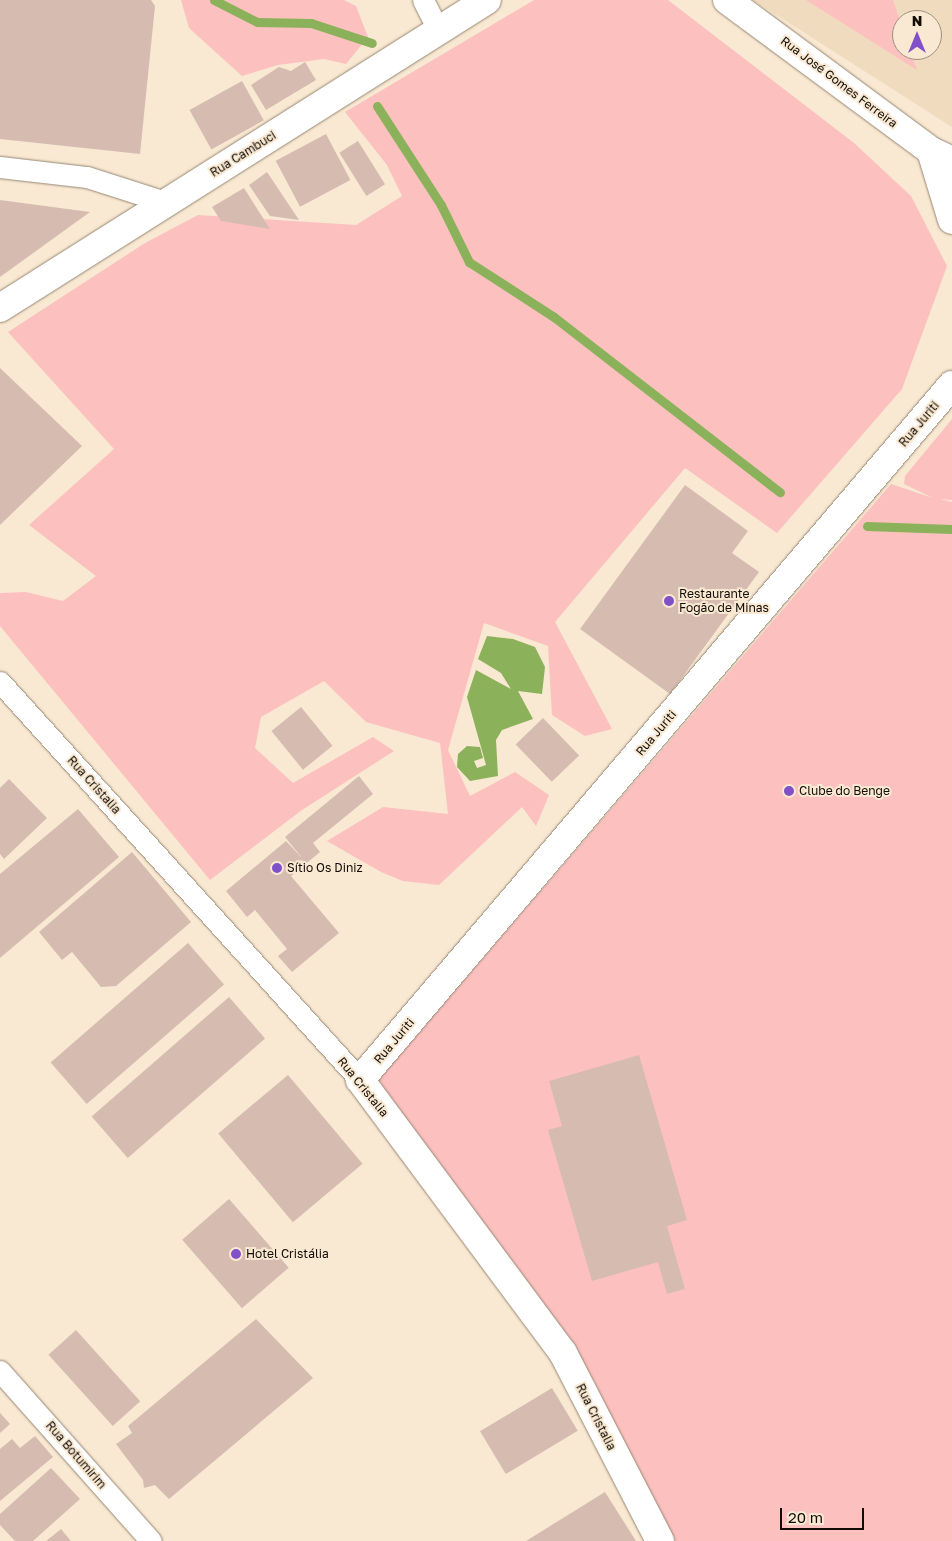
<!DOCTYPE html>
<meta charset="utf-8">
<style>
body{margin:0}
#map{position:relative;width:952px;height:1541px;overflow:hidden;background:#f9e8d2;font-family:"Golos Text",sans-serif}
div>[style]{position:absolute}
.built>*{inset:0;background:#f0dbbf}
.green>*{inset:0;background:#fcc0bf}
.water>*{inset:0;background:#8bb25a}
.stream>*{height:9px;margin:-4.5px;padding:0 4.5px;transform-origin:4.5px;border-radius:4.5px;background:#8bb25a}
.building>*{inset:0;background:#d6bcb0;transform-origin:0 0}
.roads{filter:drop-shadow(0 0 1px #968773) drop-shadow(0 0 1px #968773)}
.minor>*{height:21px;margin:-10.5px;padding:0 10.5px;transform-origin:10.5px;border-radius:10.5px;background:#fff}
.tertiary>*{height:28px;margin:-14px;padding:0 14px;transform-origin:14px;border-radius:14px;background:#fff}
.dots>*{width:14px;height:14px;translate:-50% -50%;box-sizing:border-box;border:2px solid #f9e8d2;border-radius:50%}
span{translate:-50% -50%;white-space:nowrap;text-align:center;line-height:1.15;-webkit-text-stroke:4px #f9e8d2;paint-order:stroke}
.street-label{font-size:12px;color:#110c05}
.poi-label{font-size:12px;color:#110c05}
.left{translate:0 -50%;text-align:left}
.north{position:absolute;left:892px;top:10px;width:50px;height:50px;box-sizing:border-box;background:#f9e8d2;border:1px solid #9c9080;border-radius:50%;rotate:0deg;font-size:14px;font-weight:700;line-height:20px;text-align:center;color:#110c05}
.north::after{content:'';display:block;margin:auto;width:18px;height:22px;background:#7f50c8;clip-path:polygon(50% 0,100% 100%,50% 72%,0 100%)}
.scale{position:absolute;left:780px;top:1508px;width:84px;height:22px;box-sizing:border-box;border:2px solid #110c05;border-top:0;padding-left:6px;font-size:15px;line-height:18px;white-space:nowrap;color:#110c05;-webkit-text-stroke:4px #f9e8d2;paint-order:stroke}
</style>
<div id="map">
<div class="built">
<div style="clip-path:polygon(evenodd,753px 0,952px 0,952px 127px,753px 0,902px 20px,932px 20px,932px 50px,902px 50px,902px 20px)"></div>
</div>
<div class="green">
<div style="clip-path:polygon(181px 0,344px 0,356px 6px,368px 37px,346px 64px,324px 59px,278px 65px,242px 76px,189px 28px)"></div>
<div style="clip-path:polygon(534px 0,668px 0,854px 143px,911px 196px,947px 266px,902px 389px,777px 533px,685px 468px,555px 622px,612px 729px,585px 736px,552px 715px,548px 646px,484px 623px,448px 750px,470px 796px,515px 772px,549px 795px,536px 826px,522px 807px,439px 885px,403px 881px,381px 872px,327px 841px,383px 807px,448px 814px,440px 743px,366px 722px,324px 681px,261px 717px,255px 748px,293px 783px,373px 737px,394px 751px,302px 810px,210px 880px,0 626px,0 593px,26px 592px,63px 601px,96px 576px,29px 525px,114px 449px,8px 332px,145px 243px,198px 215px,356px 225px,402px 196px,387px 165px,345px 112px)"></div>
<div style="clip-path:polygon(806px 0,893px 0,902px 26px,902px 50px,910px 50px,917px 70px)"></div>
<div style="clip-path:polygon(952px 419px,952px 500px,940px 499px,952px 502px,952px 1541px,665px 1541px,594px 1381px,378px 1080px,891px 484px,933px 498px,904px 484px,905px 476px)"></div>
</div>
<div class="water">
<div style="clip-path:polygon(487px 636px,513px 639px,535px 647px,545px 667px,542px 694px,518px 691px,533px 719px,502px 730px,496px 740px,498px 776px,470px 781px,457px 767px,458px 754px,467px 746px,480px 747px,483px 758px,474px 761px,477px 768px,486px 765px,467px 697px,476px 670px,511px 689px,501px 673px,478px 659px)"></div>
</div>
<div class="stream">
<div style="left:214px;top:0;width:48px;rotate:27.1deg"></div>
<div style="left:257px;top:22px;width:54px;rotate:1.1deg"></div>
<div style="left:311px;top:23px;width:64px;rotate:18.2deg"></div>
<div style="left:377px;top:106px;width:118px;rotate:57.1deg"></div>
<div style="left:441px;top:205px;width:64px;rotate:63.8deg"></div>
<div style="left:469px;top:262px;width:101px;rotate:32.9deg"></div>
<div style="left:554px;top:317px;width:286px;rotate:37.8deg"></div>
<div style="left:867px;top:526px;width:85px;rotate:2deg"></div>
</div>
<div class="building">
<div style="clip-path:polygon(0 0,151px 0,155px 6px,140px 154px,0 139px)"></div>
<div style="clip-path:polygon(305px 62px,316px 80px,266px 110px,251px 85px,279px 67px,291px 71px)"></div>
<div style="left:242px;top:81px;width:45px;height:60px;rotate:61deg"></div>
<div style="left:326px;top:134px;width:52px;height:57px;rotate:62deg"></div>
<div style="left:358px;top:141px;width:51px;height:22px;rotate:58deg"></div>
<div style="clip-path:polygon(267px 172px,299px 220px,270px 216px,249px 185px)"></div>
<div style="clip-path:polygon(244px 188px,270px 229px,221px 221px,212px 207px)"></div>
<div style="clip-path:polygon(0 200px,90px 212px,0 277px)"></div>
<div style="clip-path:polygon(0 368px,82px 446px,0 525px)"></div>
<div style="clip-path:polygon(685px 485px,748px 531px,732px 553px,759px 572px,670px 694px,580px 629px)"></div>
<div style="left:301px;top:707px;width:50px;height:38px;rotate:51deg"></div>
<div style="left:543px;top:718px;width:52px;height:38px;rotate:46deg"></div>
<div style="clip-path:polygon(359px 776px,373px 794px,313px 843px,320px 852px,291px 876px,339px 933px,292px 972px,278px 956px,287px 949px,255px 910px,247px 917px,226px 891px,286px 841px,303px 859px,285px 837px)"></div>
<div style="clip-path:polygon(9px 779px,47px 818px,4px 859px,0 854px,0 788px)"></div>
<div style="clip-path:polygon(78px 809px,119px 857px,0 958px,0 874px)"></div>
<div style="clip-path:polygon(132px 852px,191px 922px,116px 986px,101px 987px,72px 952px,62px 960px,39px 932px)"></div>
<div style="left:188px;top:943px;width:55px;height:182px;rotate:49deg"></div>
<div style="left:229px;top:997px;width:55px;height:182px;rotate:49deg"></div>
<div style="clip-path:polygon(639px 1055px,687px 1220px,667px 1226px,685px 1289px,667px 1294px,658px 1262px,592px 1281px,548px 1130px,562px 1126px,549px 1081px)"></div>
<div style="left:288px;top:1075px;width:116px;height:91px;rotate:50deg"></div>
<div style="left:229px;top:1199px;width:91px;height:62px;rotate:49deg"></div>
<div style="clip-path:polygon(256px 1319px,313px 1378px,169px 1499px,155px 1485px,144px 1488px,143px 1480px,116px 1444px,132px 1433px,128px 1426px)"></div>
<div style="left:76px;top:1330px;width:96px;height:37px;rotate:48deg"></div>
<div style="left:552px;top:1388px;width:50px;height:84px;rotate:59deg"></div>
<div style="clip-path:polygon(0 1413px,10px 1424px,0 1433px)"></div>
<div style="clip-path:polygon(35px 1436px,53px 1457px,0 1501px,0 1449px,12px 1439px,20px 1448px)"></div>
<div style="clip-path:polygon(51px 1468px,80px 1499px,33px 1541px,15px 1541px,0 1525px,0 1514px)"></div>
<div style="clip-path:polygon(605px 1492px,636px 1541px,526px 1541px)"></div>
<div style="clip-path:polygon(61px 1529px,71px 1541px,46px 1541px)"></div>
</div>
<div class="roads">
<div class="minor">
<div style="left:423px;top:0;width:36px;rotate:63deg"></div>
<div style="left:0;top:167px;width:88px;rotate:6.6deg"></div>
<div style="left:87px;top:177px;width:82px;rotate:17.8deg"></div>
<div style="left:0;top:682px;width:537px;rotate:47.87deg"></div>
<div style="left:0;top:1371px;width:227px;rotate:48.4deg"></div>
</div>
<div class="tertiary">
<div style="left:727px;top:0;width:254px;rotate:36.5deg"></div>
<div style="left:931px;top:151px;width:23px;rotate:25deg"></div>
<div style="left:931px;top:151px;width:72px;rotate:73.1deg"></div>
<div style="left:0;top:308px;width:576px;rotate:-32.31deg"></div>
<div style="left:660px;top:1541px;width:212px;rotate:-117.3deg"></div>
<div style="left:563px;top:1353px;width:340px;rotate:-126.6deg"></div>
<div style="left:360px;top:1080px;width:913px;rotate:-49.58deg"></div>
</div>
</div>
<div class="dots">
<div style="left:669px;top:601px;background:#7f50c8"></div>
<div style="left:789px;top:791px;background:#7f50c8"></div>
<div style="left:277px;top:868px;background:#7f50c8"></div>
<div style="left:236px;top:1254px;background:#7f50c8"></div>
</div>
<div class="street-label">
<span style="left:839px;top:82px;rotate:37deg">Rua José Gomes Ferreira</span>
<span style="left:243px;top:154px;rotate:-32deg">Rua Cambuci</span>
<span style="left:919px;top:424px;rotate:-50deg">Rua Juriti</span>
<span style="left:656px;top:733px;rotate:-50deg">Rua Juriti</span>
<span style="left:94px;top:785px;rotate:48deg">Rua Cristalia</span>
<span style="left:394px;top:1041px;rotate:-50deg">Rua Juriti</span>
<span style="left:363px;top:1087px;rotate:51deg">Rua Cristalia</span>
<span style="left:596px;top:1417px;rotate:63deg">Rua Cristalia</span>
<span style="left:76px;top:1455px;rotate:49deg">Rua Botumirim</span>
</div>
<div class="poi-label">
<span class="left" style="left:679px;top:601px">Restaurante<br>Fogão de Minas</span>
<span class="left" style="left:799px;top:791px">Clube do Benge</span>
<span class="left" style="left:287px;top:868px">Sítio Os Diniz</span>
<span class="left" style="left:246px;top:1254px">Hotel Cristália</span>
</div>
<div class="north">N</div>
<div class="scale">20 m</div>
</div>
